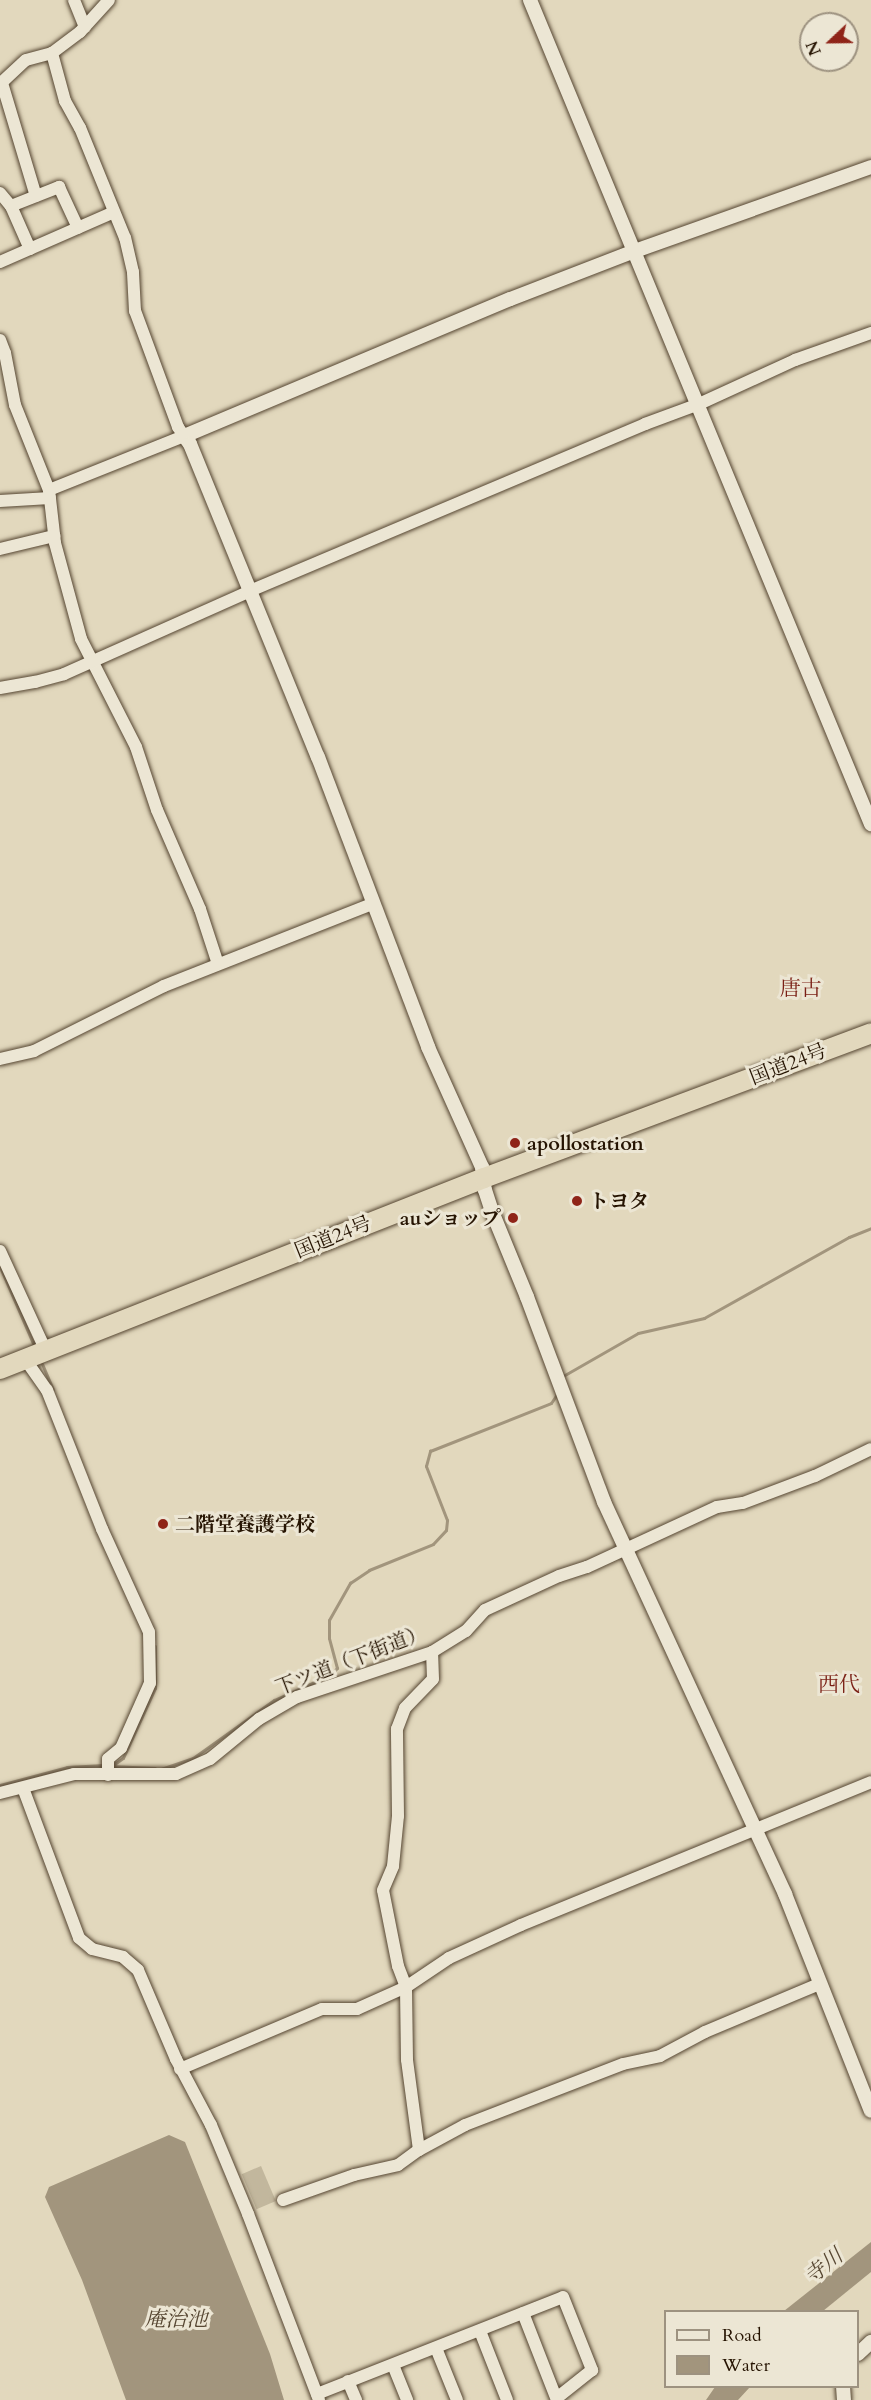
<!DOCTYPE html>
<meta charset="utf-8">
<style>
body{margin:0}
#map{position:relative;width:871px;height:2400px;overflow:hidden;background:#e2d8bd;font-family:Cardo,"Noto Serif JP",serif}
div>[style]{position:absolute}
.green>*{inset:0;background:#c2b79d;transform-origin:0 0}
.water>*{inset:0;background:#a2957d}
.stream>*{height:3px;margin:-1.5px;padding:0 1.5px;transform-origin:1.5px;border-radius:1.5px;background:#a2957d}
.roads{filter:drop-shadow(0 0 2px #554531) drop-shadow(0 0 2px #554531)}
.minor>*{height:12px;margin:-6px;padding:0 6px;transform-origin:6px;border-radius:6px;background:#ece6d4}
.tertiary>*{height:14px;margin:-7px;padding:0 7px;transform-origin:7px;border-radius:7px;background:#ece6d4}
.trunk>*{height:20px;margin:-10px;padding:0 10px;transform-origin:10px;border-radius:10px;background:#e2d8bd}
.dots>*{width:16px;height:16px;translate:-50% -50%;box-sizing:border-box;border:3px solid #ece6d4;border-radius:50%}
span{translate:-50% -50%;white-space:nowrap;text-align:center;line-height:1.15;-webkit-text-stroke:6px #ece6d4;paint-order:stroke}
.street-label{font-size:20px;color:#261402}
.poi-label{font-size:20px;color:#261402;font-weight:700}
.left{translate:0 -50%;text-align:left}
.right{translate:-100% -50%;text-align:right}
.neighbourhood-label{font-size:21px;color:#7a1f14}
.water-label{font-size:21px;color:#584833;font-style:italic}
.legend{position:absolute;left:664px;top:2310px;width:195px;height:78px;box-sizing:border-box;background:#ece6d4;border:2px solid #9d9280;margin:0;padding:8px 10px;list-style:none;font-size:18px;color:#261402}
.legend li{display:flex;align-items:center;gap:12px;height:30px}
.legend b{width:30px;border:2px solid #9d9280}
.north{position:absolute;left:799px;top:12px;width:60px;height:60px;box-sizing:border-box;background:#ece6d4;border:2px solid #9d9280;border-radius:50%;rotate:248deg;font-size:16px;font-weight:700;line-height:24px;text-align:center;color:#261402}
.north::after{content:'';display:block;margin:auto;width:21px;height:27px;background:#8f2418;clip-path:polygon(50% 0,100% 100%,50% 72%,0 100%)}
</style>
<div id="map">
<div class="green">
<div style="left:261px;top:2166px;width:38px;height:21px;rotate:67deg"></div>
</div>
<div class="water">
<div style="clip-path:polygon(169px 2135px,185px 2142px,270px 2354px,284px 2400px,126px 2400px,82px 2280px,45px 2197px,49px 2187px)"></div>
<div style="clip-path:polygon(871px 2242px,871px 2272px,823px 2311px,784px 2311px)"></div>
<div style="clip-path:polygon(715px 2387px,715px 2386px,750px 2387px,738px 2400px,706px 2400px)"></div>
</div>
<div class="stream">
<div style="left:0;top:1267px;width:88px;rotate:66.6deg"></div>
<div style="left:40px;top:1359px;width:33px;rotate:67deg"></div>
<div style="left:563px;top:1376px;width:86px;rotate:-29.8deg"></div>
<div style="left:638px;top:1333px;width:68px;rotate:-12.8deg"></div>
<div style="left:704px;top:1318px;width:166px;rotate:-29.2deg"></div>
<div style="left:849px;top:1237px;width:24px;rotate:-22deg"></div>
<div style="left:113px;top:1765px;width:12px;rotate:-35deg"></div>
<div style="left:123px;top:1758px;width:77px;rotate:-65.4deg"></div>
<div style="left:155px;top:1688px;width:42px;rotate:-90deg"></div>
<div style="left:110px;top:1766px;width:45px;rotate:2.5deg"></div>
<div style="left:161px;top:1769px;width:34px;rotate:-19deg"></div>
<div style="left:193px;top:1758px;width:100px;rotate:-35.6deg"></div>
<div style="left:274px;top:1700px;width:61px;rotate:-24.1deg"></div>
<div style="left:330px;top:1675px;width:10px;rotate:-45deg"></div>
<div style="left:337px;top:1668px;width:31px;rotate:-105deg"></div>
<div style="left:329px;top:1638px;width:18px;rotate:-90deg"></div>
<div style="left:329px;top:1620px;width:43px;rotate:-60.4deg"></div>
<div style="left:350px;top:1583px;width:23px;rotate:-34deg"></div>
<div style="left:369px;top:1570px;width:69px;rotate:-22.1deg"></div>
<div style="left:433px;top:1544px;width:19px;rotate:-47deg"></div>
<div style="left:446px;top:1530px;width:10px;rotate:-84deg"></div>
<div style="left:447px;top:1520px;width:58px;rotate:-111.3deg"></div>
<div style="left:426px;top:1466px;width:16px;rotate:-75deg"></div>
<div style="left:430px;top:1451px;width:130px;rotate:-21.6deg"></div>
<div style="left:551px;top:1403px;width:11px;rotate:-56deg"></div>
<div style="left:0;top:1785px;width:69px;rotate:-15deg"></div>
<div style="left:67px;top:1767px;width:37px;rotate:-3deg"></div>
</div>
<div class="roads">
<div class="minor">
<div style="left:74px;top:0;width:29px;rotate:68deg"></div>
<div style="left:2px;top:83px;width:118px;rotate:73.3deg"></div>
<div style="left:0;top:84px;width:35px;rotate:-43deg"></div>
<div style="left:26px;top:60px;width:27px;rotate:-15deg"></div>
<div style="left:52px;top:53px;width:35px;rotate:-37deg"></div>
<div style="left:80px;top:32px;width:43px;rotate:-47.8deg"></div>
<div style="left:0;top:193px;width:17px;rotate:50deg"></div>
<div style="left:11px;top:206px;width:47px;rotate:66.2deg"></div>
<div style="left:11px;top:206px;width:52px;rotate:-21.6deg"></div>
<div style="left:59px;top:187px;width:45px;rotate:65.1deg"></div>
<div style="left:0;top:262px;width:124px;rotate:-23.7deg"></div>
<div style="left:0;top:340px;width:14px;rotate:69deg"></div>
<div style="left:5px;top:353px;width:53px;rotate:79.1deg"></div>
<div style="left:15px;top:405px;width:92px;rotate:68.2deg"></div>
<div style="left:49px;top:490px;width:53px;rotate:83.5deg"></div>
<div style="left:55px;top:543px;width:99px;rotate:74.8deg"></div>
<div style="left:81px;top:639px;width:121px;rotate:63deg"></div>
<div style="left:136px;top:747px;width:66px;rotate:71.6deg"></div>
<div style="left:157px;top:810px;width:108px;rotate:66.5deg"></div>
<div style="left:200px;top:909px;width:58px;rotate:71.9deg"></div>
<div style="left:49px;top:490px;width:145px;rotate:-21.8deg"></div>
<div style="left:184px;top:436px;width:11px;rotate:-124deg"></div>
<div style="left:178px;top:427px;width:124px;rotate:-110.3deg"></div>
<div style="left:135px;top:311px;width:39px;rotate:-93deg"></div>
<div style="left:133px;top:272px;width:35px;rotate:-103deg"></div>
<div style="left:125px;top:238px;width:119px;rotate:-112.2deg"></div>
<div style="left:80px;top:128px;width:31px;rotate:-119deg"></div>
<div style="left:65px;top:101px;width:50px;rotate:-105.2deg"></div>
<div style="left:0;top:501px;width:50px;rotate:-3.4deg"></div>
<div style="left:0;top:549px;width:56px;rotate:-13.5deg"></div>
<div style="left:0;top:688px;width:36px;rotate:-10deg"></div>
<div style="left:35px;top:682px;width:30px;rotate:-15deg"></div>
<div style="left:64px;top:674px;width:204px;rotate:-24deg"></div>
<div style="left:250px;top:591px;width:429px;rotate:-22.9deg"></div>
<div style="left:645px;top:424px;width:58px;rotate:-20.3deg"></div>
<div style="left:699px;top:404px;width:106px;rotate:-24.6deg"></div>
<div style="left:795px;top:360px;width:81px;rotate:-19.6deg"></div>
<div style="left:0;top:1059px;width:35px;rotate:-13deg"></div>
<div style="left:34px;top:1051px;width:145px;rotate:-26.6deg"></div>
<div style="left:164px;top:986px;width:224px;rotate:-21.5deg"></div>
<div style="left:0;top:1251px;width:110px;rotate:65.3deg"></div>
<div style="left:25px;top:1359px;width:38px;rotate:55deg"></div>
<div style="left:47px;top:1390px;width:149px;rotate:68.4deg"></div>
<div style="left:102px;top:1529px;width:113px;rotate:65.5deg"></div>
<div style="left:149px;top:1632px;width:51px;rotate:88.9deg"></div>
<div style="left:150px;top:1683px;width:71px;rotate:114deg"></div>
<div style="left:121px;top:1748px;width:17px;rotate:140deg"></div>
<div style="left:108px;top:1759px;width:16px;rotate:90deg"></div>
<div style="left:23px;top:1788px;width:160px;rotate:69.5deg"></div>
<div style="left:79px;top:1938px;width:17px;rotate:40deg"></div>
<div style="left:92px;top:1949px;width:32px;rotate:14deg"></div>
<div style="left:123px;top:1957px;width:20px;rotate:41deg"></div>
<div style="left:138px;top:1970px;width:97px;rotate:66.9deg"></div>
<div style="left:176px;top:2059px;width:75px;rotate:62.1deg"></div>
<div style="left:211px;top:2125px;width:96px;rotate:67.4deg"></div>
<div style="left:248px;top:2214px;width:199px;rotate:69.1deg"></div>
<div style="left:0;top:1793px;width:76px;rotate:-14.4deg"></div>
<div style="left:74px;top:1774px;width:102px"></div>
<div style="left:176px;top:1774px;width:37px;rotate:-24deg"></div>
<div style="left:210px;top:1759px;width:63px;rotate:-39.2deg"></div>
<div style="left:259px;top:1719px;width:44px;rotate:-30.1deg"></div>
<div style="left:297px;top:1697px;width:142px;rotate:-18.4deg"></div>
<div style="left:432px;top:1652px;width:40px;rotate:-32deg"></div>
<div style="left:466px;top:1631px;width:28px;rotate:-48deg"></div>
<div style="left:485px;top:1610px;width:81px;rotate:-24.7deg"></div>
<div style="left:559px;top:1576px;width:29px;rotate:-18deg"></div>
<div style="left:587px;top:1567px;width:143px;rotate:-24.8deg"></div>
<div style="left:717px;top:1507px;width:26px;rotate:-9deg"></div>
<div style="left:743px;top:1503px;width:77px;rotate:-20.6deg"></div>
<div style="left:815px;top:1476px;width:62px;rotate:-25.7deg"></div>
<div style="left:180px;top:2069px;width:154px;rotate:-22.9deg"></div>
<div style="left:322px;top:2009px;width:35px"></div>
<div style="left:357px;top:2009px;width:54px;rotate:-24.2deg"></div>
<div style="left:406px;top:1987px;width:52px;rotate:-34deg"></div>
<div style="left:449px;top:1958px;width:79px;rotate:-24.6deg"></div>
<div style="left:521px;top:1925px;width:378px;rotate:-22.2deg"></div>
<div style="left:419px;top:2150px;width:91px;rotate:-97.6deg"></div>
<div style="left:407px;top:2060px;width:73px;rotate:-90.8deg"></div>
<div style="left:406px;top:1987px;width:22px;rotate:-111deg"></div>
<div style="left:398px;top:1966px;width:77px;rotate:-101.2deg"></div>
<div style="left:383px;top:1890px;width:26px;rotate:-67deg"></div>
<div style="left:393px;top:1866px;width:50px;rotate:-84.3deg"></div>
<div style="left:398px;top:1816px;width:87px;rotate:-90.7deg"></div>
<div style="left:397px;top:1729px;width:22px;rotate:-69deg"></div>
<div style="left:405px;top:1708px;width:40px;rotate:-46deg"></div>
<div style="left:433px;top:1679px;width:27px;rotate:-92deg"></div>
<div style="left:283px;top:2200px;width:75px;rotate:-19.4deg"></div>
<div style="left:354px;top:2175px;width:45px;rotate:-12.8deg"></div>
<div style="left:398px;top:2165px;width:26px;rotate:-36deg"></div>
<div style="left:419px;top:2150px;width:52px;rotate:-28.5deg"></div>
<div style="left:465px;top:2125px;width:169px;rotate:-21.1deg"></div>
<div style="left:623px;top:2064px;width:38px;rotate:-12deg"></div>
<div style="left:660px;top:2056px;width:51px;rotate:-28.1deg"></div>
<div style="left:705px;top:2032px;width:124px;rotate:-22.8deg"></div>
<div style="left:523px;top:2313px;width:93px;rotate:68.7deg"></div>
<div style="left:480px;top:2331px;width:74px;rotate:68.6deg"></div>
<div style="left:436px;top:2348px;width:56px;rotate:68deg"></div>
<div style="left:393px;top:2365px;width:38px;rotate:68deg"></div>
<div style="left:348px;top:2381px;width:21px;rotate:67deg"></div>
<div style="left:317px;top:2394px;width:264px;rotate:-21.5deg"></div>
<div style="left:563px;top:2297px;width:79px;rotate:68.3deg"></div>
<div style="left:592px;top:2370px;width:43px;rotate:141.5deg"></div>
</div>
<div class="tertiary">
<div style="left:530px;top:0;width:892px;rotate:67.52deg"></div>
<div style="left:871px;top:167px;width:254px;rotate:160.4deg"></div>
<div style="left:632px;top:252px;width:131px;rotate:158.9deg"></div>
<div style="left:510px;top:299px;width:354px;rotate:157.2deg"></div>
<div style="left:184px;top:436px;width:10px;rotate:53deg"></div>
<div style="left:190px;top:444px;width:338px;rotate:67.8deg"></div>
<div style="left:318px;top:757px;width:310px;rotate:69.2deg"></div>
<div style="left:428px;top:1047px;width:132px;rotate:65.8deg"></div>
<div style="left:482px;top:1167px;width:23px;rotate:83deg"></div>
<div style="left:485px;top:1190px;width:25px;rotate:72deg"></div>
<div style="left:493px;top:1214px;width:90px;rotate:67.7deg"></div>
<div style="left:527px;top:1297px;width:219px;rotate:69.4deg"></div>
<div style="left:604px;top:1502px;width:432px;rotate:65.2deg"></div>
<div style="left:785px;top:1894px;width:233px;rotate:68.4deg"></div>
<div style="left:858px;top:2354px;width:18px;rotate:-43deg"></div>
<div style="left:843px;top:2386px;width:14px;rotate:86deg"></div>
</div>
<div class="trunk">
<div style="left:0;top:1369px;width:520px;rotate:-21.54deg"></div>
<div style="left:484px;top:1178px;width:413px;rotate:-20.5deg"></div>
</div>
</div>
<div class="dots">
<div style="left:515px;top:1143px;background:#8f2418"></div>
<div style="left:577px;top:1201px;background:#8f2418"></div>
<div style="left:513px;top:1218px;background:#8f2418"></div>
<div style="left:163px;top:1524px;background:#8f2418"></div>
</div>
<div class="street-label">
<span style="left:788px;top:1064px;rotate:-21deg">国道24号</span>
<span style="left:333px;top:1237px;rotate:-22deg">国道24号</span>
<span style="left:351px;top:1660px;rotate:-21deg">下ツ道（下街道）</span>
</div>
<div class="poi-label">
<span class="left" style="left:527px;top:1143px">apollostation</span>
<span class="left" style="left:589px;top:1201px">トヨタ</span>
<span class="right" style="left:501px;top:1218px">auショップ</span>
<span class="left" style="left:175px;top:1524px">二階堂養護学校</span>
</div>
<div class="neighbourhood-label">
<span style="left:801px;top:989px">唐古</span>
<span style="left:839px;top:1685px">西代</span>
</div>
<div class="water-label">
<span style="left:824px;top:2267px;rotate:-39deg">寺川</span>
<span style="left:176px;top:2320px">庵治池</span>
</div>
<ul class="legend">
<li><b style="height:8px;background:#ece6d4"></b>Road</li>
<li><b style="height:16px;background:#a2957d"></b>Water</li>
</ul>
<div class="north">N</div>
</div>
